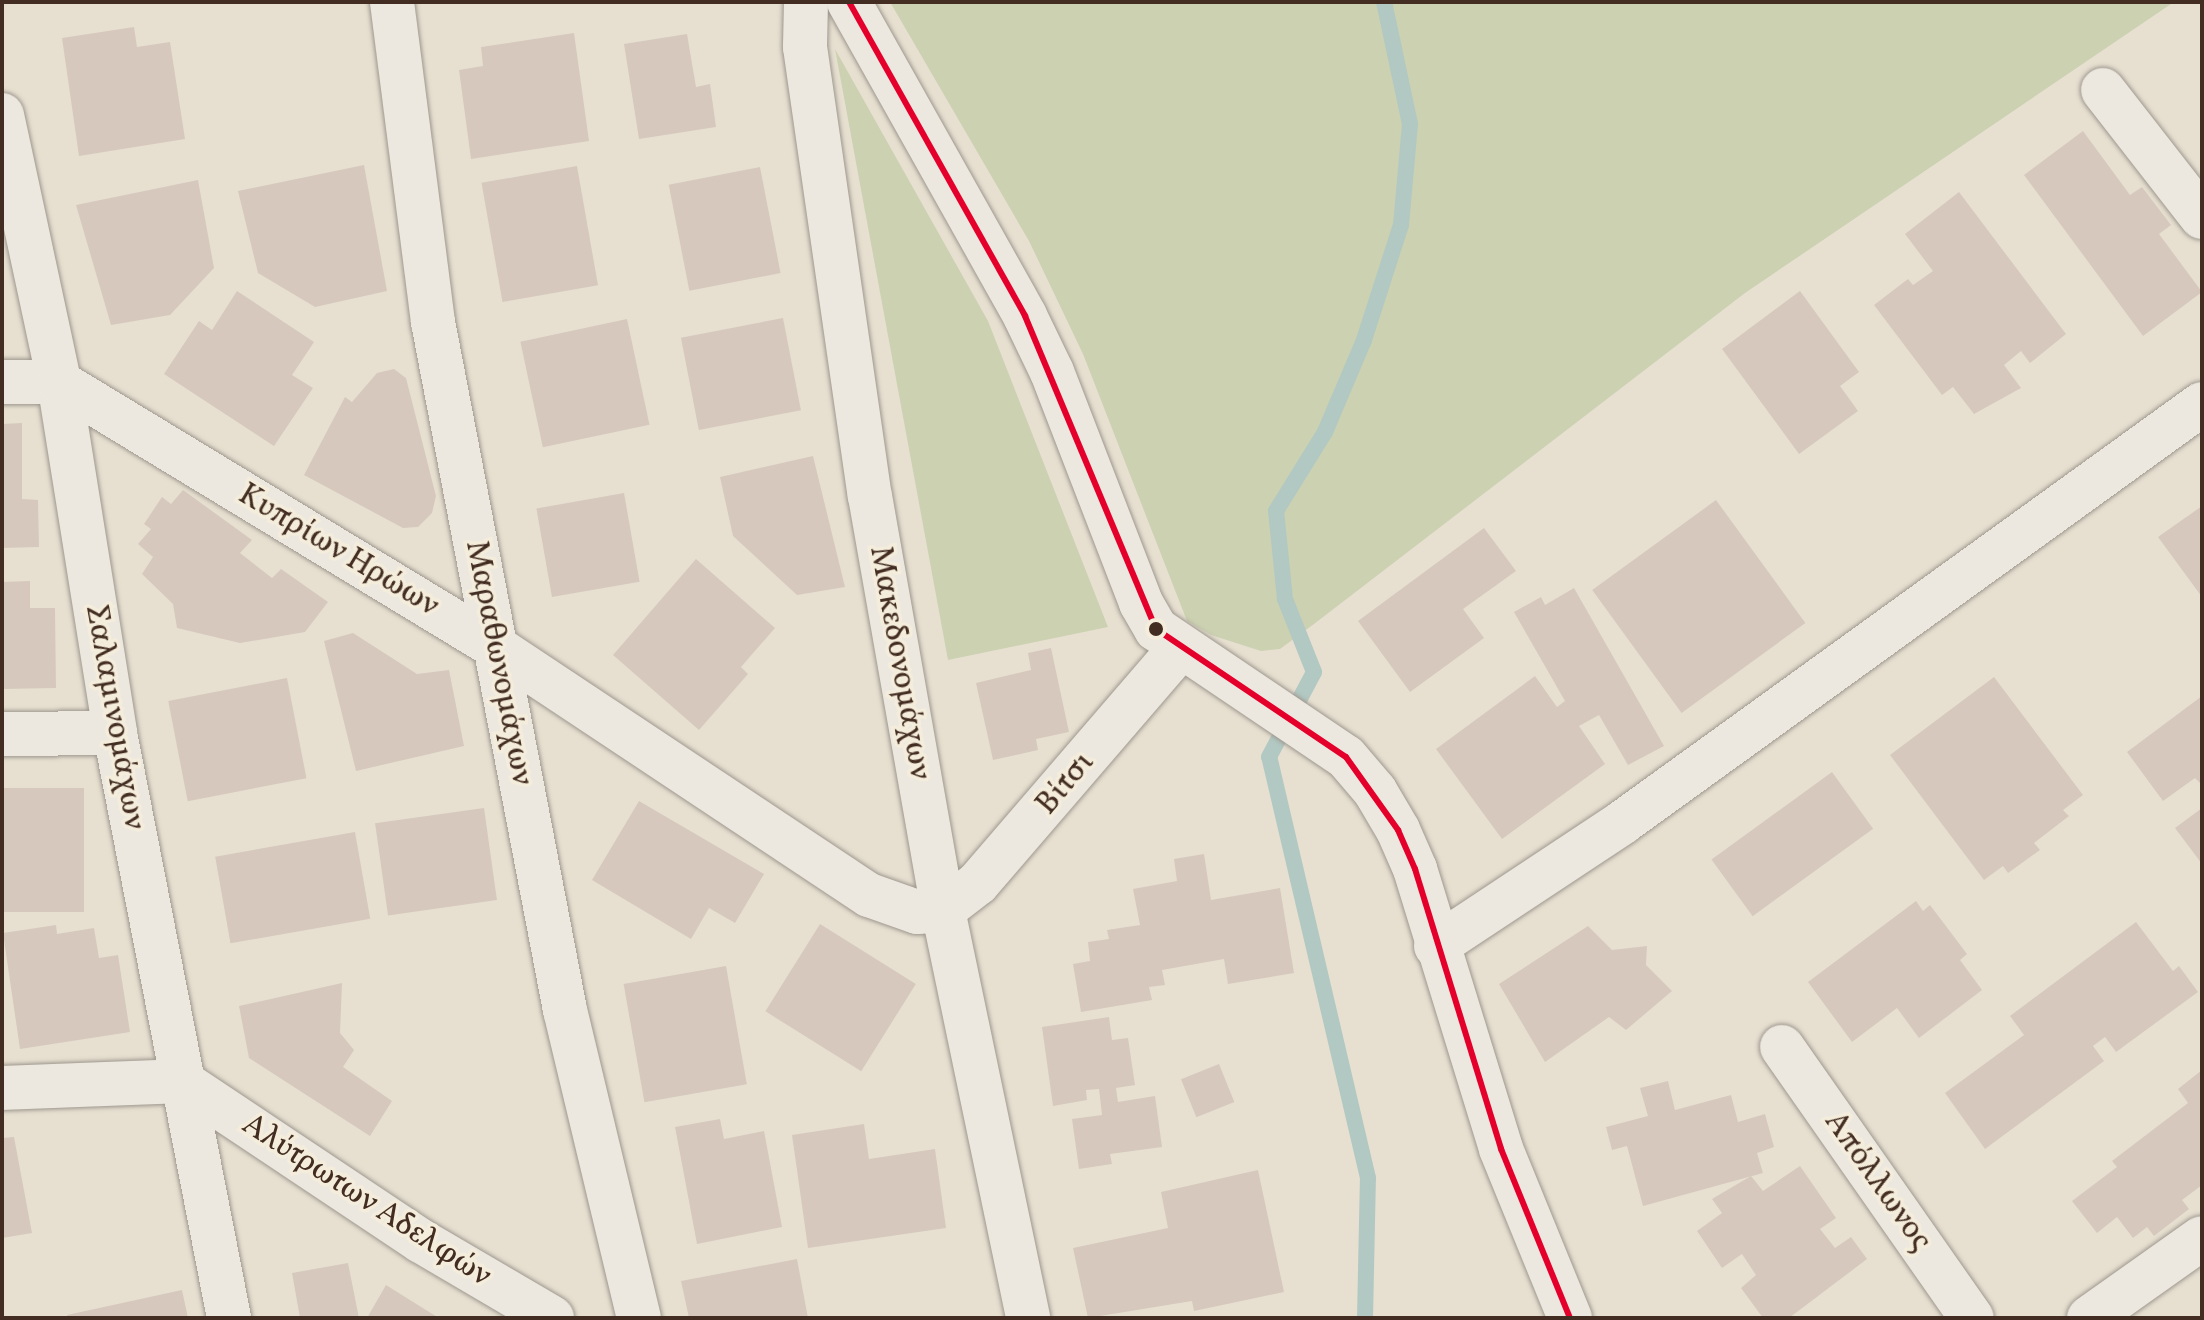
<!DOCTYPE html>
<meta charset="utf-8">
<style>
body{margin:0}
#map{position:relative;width:2204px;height:1320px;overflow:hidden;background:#e7e0d1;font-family:Vollkorn,serif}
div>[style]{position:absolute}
.green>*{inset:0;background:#ccd1b2}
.stream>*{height:16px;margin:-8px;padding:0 8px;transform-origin:8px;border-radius:8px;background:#b2c8c2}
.building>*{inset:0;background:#d6c8bd;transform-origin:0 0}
.roads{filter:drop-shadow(0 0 2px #9e978e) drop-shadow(0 0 2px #9e978e)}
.minor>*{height:44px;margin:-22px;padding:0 22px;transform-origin:22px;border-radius:22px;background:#ece8e0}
.bus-1>*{height:6px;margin:-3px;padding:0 3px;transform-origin:3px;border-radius:3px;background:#e4002b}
.dots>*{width:22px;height:22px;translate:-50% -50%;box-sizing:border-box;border:4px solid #f5eddb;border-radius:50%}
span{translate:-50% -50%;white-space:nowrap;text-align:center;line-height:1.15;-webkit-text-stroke:7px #f5eddb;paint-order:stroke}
.street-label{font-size:32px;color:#432d22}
.frame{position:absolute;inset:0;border:4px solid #432d22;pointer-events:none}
</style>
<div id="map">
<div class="green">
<div style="clip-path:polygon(890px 2px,2174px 2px,1745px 293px,1314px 624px,1280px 649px,1261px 651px,1211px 635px,1187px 621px,1083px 354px,1029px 241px)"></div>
<div style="clip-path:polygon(835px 49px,988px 321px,1108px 627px,948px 660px)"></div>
</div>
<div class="stream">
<div style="left:1365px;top:1318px;width:140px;rotate:-88.8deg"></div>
<div style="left:1368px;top:1178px;width:432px;rotate:-103.2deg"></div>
<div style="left:1269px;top:757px;width:96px;rotate:-62.1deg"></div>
<div style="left:1314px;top:672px;width:79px;rotate:-111.7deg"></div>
<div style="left:1285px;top:599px;width:88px;rotate:-95.8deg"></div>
<div style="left:1276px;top:511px;width:93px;rotate:-58.2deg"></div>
<div style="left:1325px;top:432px;width:100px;rotate:-67deg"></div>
<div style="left:1364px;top:340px;width:121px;rotate:-72.2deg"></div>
<div style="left:1401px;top:225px;width:101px;rotate:-84.9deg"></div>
<div style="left:1410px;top:124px;width:125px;rotate:-102deg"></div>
</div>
<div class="building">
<div style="clip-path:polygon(134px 27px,137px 47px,170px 42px,185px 139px,79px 156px,62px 38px)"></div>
<div style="clip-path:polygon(574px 33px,589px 141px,471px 159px,459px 70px,483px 66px,481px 47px)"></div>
<div style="clip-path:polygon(687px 34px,696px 87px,710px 84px,716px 127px,639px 139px,624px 44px)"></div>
<div style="clip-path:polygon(2083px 131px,2130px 195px,2142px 187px,2171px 225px,2159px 234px,2202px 292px,2143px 336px,2024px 175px)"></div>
<div style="clip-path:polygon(364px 165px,387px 291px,315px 307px,258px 273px,238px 191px)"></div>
<div style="left:577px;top:166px;width:121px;height:97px;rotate:80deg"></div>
<div style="left:760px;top:167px;width:108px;height:93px;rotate:79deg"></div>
<div style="clip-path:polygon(198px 180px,214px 268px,170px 315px,111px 325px,76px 205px)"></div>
<div style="clip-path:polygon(1959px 192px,2066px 334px,2030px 363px,2021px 351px,2004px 365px,2021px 388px,1974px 414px,1953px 387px,1942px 395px,1874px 305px,1908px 279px,1913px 285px,1933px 271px,1905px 234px)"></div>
<div style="clip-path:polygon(237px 291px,314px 342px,292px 375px,313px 388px,274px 446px,164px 374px,199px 321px,212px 330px)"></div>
<div style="clip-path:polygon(1800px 291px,1859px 372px,1840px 386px,1858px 411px,1799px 454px,1722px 349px)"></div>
<div style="left:783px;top:318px;width:94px;height:104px;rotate:79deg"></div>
<div style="left:627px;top:319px;width:108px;height:109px;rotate:78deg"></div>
<div style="clip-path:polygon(394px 369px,406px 378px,436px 496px,432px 513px,418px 527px,403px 528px,304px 475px,345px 397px,352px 402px,377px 373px)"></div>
<div style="clip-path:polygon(22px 423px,22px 499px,38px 500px,39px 547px,2px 548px,2px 424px)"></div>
<div style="clip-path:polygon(813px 456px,845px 587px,797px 595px,733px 536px,720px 477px)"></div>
<div style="clip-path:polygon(183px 490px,252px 540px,240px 553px,272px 578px,281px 569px,328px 602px,305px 632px,240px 643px,177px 628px,173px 604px,142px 574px,153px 557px,138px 544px,151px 529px,144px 524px,162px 497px,171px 504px)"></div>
<div style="left:624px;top:493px;width:90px;height:89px;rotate:80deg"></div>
<div style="left:1716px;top:500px;width:152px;height:153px;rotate:54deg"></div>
<div style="clip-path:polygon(2202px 506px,2202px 597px,2158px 537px)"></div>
<div style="clip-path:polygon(1484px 528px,1516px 571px,1463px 609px,1484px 638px,1410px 692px,1358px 621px)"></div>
<div style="clip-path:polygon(696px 559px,775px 628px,741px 667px,748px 674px,699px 730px,613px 655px)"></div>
<div style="clip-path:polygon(30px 581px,30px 608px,55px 608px,56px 688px,2px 689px,2px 582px)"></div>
<div style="clip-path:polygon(1574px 588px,1664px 746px,1628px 765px,1599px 715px,1579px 726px,1605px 764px,1502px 839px,1436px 749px,1535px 676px,1557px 707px,1565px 701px,1514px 612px,1541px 597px,1545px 605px)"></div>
<div style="clip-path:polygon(353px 633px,417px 674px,449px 670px,464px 746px,356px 771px,324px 641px)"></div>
<div style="clip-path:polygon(1051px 648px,1069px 732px,1036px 739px,1038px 750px,993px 760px,976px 683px,1031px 670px,1028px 653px)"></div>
<div style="clip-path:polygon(1994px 677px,2083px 795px,2063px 810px,2069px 816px,2034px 843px,2040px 850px,2008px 873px,2003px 866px,1984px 880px,1890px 755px)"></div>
<div style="left:287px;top:678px;width:102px;height:121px;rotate:79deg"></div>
<div style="clip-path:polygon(2202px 696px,2202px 785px,2195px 778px,2163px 801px,2127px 752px)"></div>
<div style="left:1832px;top:772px;width:70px;height:149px;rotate:54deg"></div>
<div style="left:84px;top:788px;width:124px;height:82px;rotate:90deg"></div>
<div style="clip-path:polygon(639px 801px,764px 874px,735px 923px,709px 908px,691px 939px,592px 880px)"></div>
<div style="left:484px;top:808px;width:93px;height:110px;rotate:82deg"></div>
<div style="clip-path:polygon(2202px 808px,2202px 864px,2175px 828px)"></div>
<div style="left:355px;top:832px;width:88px;height:142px;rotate:80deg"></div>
<div style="clip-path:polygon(1204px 854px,1211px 900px,1280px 888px,1294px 973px,1228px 984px,1224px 959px,1162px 970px,1165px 985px,1149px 987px,1152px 1000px,1081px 1012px,1073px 964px,1090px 961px,1088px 942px,1109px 939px,1107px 930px,1140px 925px,1133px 889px,1177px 881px,1174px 859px)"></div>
<div style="clip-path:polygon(1916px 901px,1923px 911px,1930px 905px,1967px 954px,1960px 960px,1982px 990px,1919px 1038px,1897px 1008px,1852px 1042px,1808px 982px)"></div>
<div style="clip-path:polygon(2136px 922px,2173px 971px,2179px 966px,2198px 992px,2116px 1052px,2105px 1037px,2093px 1046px,2104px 1061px,1985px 1149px,1945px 1093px,2024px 1035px,2010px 1016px)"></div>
<div style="left:820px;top:924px;width:113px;height:103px;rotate:32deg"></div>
<div style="clip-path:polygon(56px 925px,57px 934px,94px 928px,99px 958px,118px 955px,130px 1032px,20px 1049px,3px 933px)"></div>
<div style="clip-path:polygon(1588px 926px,1612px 950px,1647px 946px,1646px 965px,1672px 991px,1626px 1030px,1609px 1017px,1545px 1062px,1499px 984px)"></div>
<div style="left:726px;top:966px;width:120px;height:104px;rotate:80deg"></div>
<div style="clip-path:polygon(342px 983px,340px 1033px,354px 1050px,343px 1067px,392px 1101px,370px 1136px,249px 1058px,239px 1006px)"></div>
<div style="clip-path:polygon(1109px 1017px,1112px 1040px,1128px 1038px,1135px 1085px,1116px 1088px,1118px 1102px,1155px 1096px,1162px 1147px,1110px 1154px,1112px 1164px,1079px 1169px,1072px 1119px,1102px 1115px,1099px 1089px,1086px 1090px,1087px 1100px,1053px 1106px,1042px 1027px)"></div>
<div style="left:1219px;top:1064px;width:41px;height:41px;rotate:68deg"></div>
<div style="clip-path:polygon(2202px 1070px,2202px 1185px,2182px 1200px,2189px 1209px,2154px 1236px,2147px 1227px,2133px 1238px,2117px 1217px,2097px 1233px,2072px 1201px,2117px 1167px,2112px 1161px,2188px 1103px,2178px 1089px)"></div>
<div style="clip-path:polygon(1668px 1081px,1675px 1110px,1731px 1095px,1738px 1122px,1765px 1114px,1774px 1147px,1757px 1153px,1763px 1173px,1643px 1206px,1627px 1146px,1612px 1150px,1606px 1127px,1648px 1116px,1640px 1088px)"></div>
<div style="clip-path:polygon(720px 1119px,724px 1139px,764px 1131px,782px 1227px,697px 1244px,675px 1127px)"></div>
<div style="clip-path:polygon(864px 1124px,869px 1159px,935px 1149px,946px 1228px,808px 1248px,792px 1135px)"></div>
<div style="clip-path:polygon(14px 1137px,32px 1233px,2px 1238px,2px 1138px)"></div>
<div style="clip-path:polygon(1800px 1166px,1836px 1218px,1820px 1229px,1835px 1248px,1851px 1237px,1867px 1259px,1789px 1318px,1763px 1318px,1741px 1288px,1756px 1275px,1742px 1254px,1722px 1268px,1697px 1231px,1722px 1213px,1712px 1199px,1751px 1176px,1763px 1191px)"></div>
<div style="clip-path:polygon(1258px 1170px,1284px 1292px,1194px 1311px,1192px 1301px,1088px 1318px,1073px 1248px,1168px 1228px,1161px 1192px)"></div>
<div style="clip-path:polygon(797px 1259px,808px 1318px,689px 1318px,681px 1281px)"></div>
<div style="clip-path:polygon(348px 1263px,359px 1318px,300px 1318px,292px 1273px)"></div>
<div style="clip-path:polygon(386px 1285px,426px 1310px,439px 1318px,367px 1318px)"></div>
<div style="clip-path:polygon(182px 1290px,188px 1318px,67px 1318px,67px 1315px)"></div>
</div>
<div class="roads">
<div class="minor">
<div style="left:392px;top:2px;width:323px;rotate:82.7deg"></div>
<div style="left:433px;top:322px;width:701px;rotate:79.14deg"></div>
<div style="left:565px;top:1010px;width:317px;rotate:76.5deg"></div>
<div style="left:806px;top:2px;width:45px;rotate:91.3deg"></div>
<div style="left:805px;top:47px;width:454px;rotate:81.8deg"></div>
<div style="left:870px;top:496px;width:420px;rotate:80deg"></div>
<div style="left:943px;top:910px;width:417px;rotate:78.2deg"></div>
<div style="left:849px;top:2px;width:360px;rotate:60.7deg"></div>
<div style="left:1025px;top:316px;width:62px;rotate:64.3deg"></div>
<div style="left:1052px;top:372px;width:248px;rotate:68.9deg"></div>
<div style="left:1141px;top:603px;width:30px;rotate:60deg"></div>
<div style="left:1156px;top:629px;width:229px;rotate:34deg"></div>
<div style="left:1346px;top:757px;width:45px;rotate:49.5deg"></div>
<div style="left:1375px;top:791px;width:45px;rotate:59.5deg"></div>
<div style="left:1398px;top:830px;width:43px;rotate:66.4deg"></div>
<div style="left:1415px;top:869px;width:293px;rotate:72.9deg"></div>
<div style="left:1501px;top:1149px;width:183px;rotate:67.8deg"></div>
<div style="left:2103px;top:90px;width:161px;rotate:52.1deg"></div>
<div style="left:2px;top:115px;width:273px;rotate:77.9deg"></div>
<div style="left:59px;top:382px;width:355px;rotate:80.9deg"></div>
<div style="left:115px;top:733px;width:596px;rotate:78.97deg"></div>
<div style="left:2px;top:382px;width:57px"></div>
<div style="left:59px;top:382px;width:509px;rotate:31.25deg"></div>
<div style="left:494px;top:646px;width:450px;rotate:33.6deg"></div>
<div style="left:869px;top:895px;width:51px;rotate:19.5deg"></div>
<div style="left:917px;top:912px;width:26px;rotate:-4deg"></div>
<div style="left:943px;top:910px;width:44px;rotate:-37.6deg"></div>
<div style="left:978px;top:883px;width:308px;rotate:-49.3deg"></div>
<div style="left:2px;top:734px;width:113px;rotate:-0.5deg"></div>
<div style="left:1436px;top:946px;width:224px;rotate:-33.5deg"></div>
<div style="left:1623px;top:822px;width:714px;rotate:-35.83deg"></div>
<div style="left:1782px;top:1047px;width:331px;rotate:55deg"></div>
<div style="left:181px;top:1081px;width:288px;rotate:33.7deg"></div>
<div style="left:421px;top:1241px;width:152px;rotate:30.4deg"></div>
<div style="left:2px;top:1088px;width:179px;rotate:-2.2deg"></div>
<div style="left:2089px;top:1318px;width:138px;rotate:-35.3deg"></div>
</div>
</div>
<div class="bus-1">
<div style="left:849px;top:2px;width:360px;rotate:60.7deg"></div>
<div style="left:1025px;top:316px;width:339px;rotate:67.3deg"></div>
<div style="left:1156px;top:629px;width:229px;rotate:34deg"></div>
<div style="left:1346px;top:757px;width:90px;rotate:54.5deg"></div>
<div style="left:1398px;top:830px;width:43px;rotate:66.4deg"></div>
<div style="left:1415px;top:869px;width:293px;rotate:72.9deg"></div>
<div style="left:1501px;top:1149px;width:183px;rotate:67.8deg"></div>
</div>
<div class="dots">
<div style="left:1156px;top:629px;background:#432d22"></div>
</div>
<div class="street-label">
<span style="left:338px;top:551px;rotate:31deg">Κυπρίων Ηρώων</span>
<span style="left:498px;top:663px;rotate:79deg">Μαραθωνομάχων</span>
<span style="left:899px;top:663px;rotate:80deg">Μακεδονομάχων</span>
<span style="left:114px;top:717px;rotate:80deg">Σαλαμινομάχων</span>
<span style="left:1066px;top:784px;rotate:-50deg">Βίτσι</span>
<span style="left:1877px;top:1182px;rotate:55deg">Απόλλωνος</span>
<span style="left:366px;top:1201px;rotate:33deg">Αλύτρωτων Αδελφών</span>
</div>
<div class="frame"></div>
</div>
